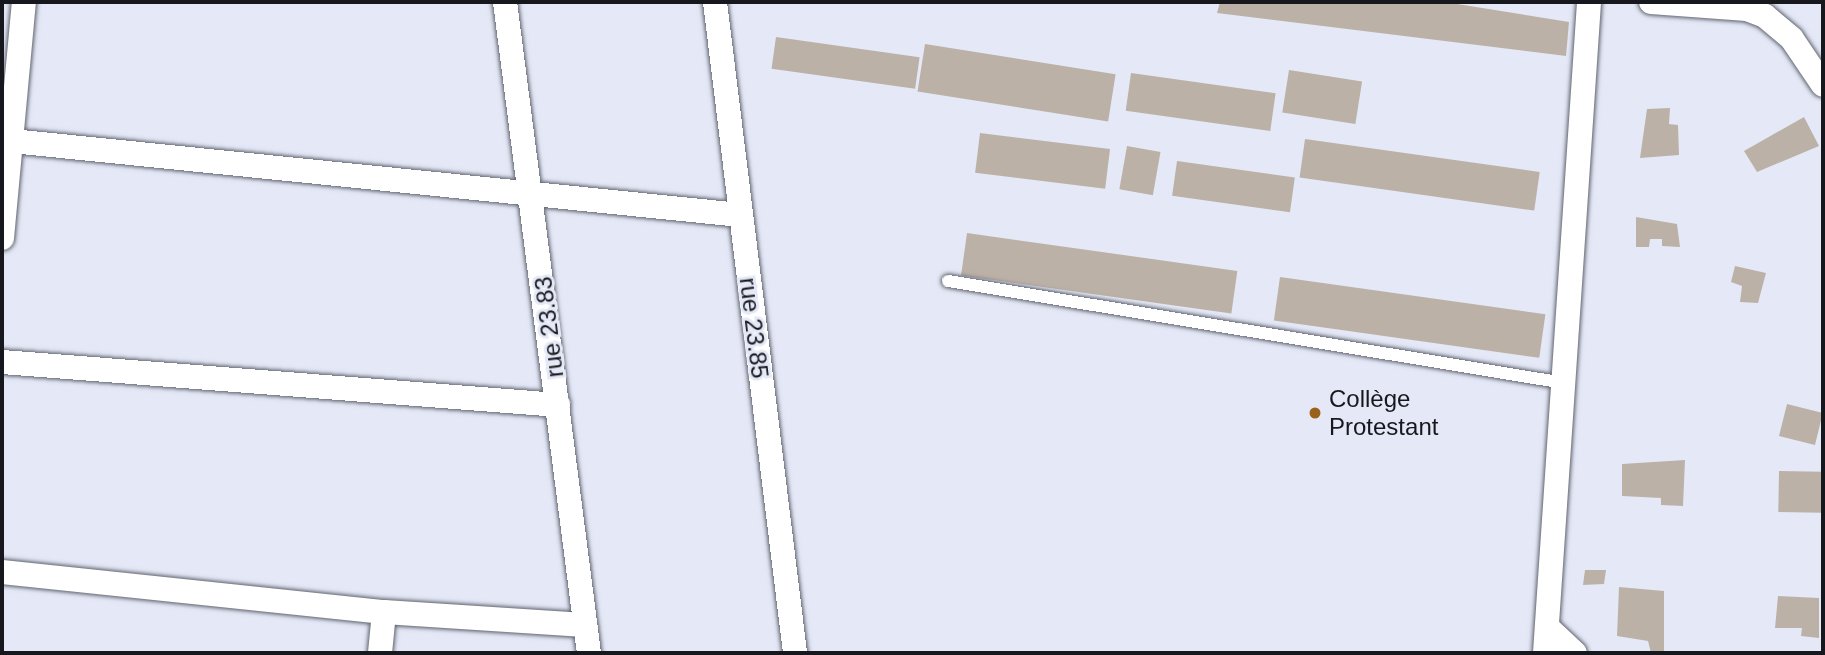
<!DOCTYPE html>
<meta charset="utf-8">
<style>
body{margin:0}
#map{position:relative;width:1825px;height:655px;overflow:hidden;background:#e5e9f7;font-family:Helvetica,sans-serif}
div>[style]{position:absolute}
.building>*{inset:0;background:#bcb1a7;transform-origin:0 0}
.roads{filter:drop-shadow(0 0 2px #616470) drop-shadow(0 0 2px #616470)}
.lane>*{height:12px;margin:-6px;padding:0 6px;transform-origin:6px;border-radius:6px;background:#fff}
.street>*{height:24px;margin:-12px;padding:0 12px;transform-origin:12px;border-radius:12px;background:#fff}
.dots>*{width:19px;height:19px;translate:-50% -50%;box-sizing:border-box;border:4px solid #e5e9f7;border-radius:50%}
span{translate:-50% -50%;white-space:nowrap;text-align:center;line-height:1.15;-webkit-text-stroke:6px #e5e9f7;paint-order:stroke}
.street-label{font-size:24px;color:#17181d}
.poi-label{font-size:24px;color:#17181d}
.left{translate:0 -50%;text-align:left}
.frame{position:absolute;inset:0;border:4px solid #17181d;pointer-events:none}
</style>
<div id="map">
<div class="building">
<div style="clip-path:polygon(1220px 2px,1445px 2px,1569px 22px,1566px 56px,1217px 13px)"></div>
<div style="left:776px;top:37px;width:145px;height:32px;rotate:8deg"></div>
<div style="left:925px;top:44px;width:193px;height:48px;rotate:9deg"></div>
<div style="left:1289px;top:70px;width:74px;height:43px;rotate:9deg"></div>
<div style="left:1131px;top:73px;width:146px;height:38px;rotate:8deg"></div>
<div style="clip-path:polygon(1670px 108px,1669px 124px,1678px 125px,1679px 155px,1640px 158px,1647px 109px)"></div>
<div style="clip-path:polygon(1804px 117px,1819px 146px,1757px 172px,1744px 151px)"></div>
<div style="left:980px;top:133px;width:131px;height:40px;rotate:7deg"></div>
<div style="left:1305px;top:139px;width:237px;height:39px;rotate:8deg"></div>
<div style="left:1127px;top:146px;width:34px;height:44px;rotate:10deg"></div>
<div style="left:1177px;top:161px;width:119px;height:35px;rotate:8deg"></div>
<div style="clip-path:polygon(1636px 217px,1677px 224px,1680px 247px,1662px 246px,1662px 239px,1650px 239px,1649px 247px,1636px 247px)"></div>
<div style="left:967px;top:233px;width:273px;height:43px;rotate:8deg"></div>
<div style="clip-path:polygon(1735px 266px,1766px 273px,1758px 303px,1740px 302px,1742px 286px,1731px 282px)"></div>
<div style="left:1280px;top:277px;width:268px;height:44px;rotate:8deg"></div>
<div style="left:1787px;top:404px;width:37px;height:33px;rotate:14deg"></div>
<div style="clip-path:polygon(1685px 460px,1683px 506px,1661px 505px,1661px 498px,1622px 496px,1622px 464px)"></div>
<div style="left:1779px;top:471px;width:44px;height:41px;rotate:1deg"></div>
<div style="clip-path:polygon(1585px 570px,1606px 570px,1604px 584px,1583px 585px)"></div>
<div style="clip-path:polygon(1619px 587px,1664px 591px,1664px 653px,1651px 653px,1648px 641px,1617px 636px)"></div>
<div style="clip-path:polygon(1778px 596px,1819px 598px,1819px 638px,1801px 636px,1802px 628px,1775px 628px)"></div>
</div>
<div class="roads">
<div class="lane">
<div style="left:948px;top:281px;width:624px;rotate:9.4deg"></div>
</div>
<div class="street">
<div style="left:505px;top:2px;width:656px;rotate:82.65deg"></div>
<div style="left:715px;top:2px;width:656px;rotate:82.99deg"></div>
<div style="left:1651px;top:2px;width:96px;rotate:4.2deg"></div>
<div style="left:1747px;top:9px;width:19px;rotate:21deg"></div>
<div style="left:1765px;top:16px;width:35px;rotate:40deg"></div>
<div style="left:1792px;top:39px;width:55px;rotate:56deg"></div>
<div style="left:2px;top:140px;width:742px;rotate:5.8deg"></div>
<div style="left:2px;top:238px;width:237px;rotate:-84.7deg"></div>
<div style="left:2px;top:362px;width:558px;rotate:4.42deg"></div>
<div style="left:2px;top:572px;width:384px;rotate:6deg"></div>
<div style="left:384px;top:612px;width:201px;rotate:3.7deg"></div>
<div style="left:1547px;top:627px;width:38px;rotate:43deg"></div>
<div style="left:380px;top:653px;width:41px;rotate:-84.4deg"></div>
<div style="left:1545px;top:653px;width:652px;rotate:-86.13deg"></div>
</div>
</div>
<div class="dots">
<div style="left:1315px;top:413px;background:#9a611d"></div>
</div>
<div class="street-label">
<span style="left:549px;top:327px;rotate:-97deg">rue 23.83</span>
<span style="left:754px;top:328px;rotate:83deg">rue 23.85</span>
</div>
<div class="poi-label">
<span class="left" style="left:1329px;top:413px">Collège<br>Protestant</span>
</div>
<div class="frame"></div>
</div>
